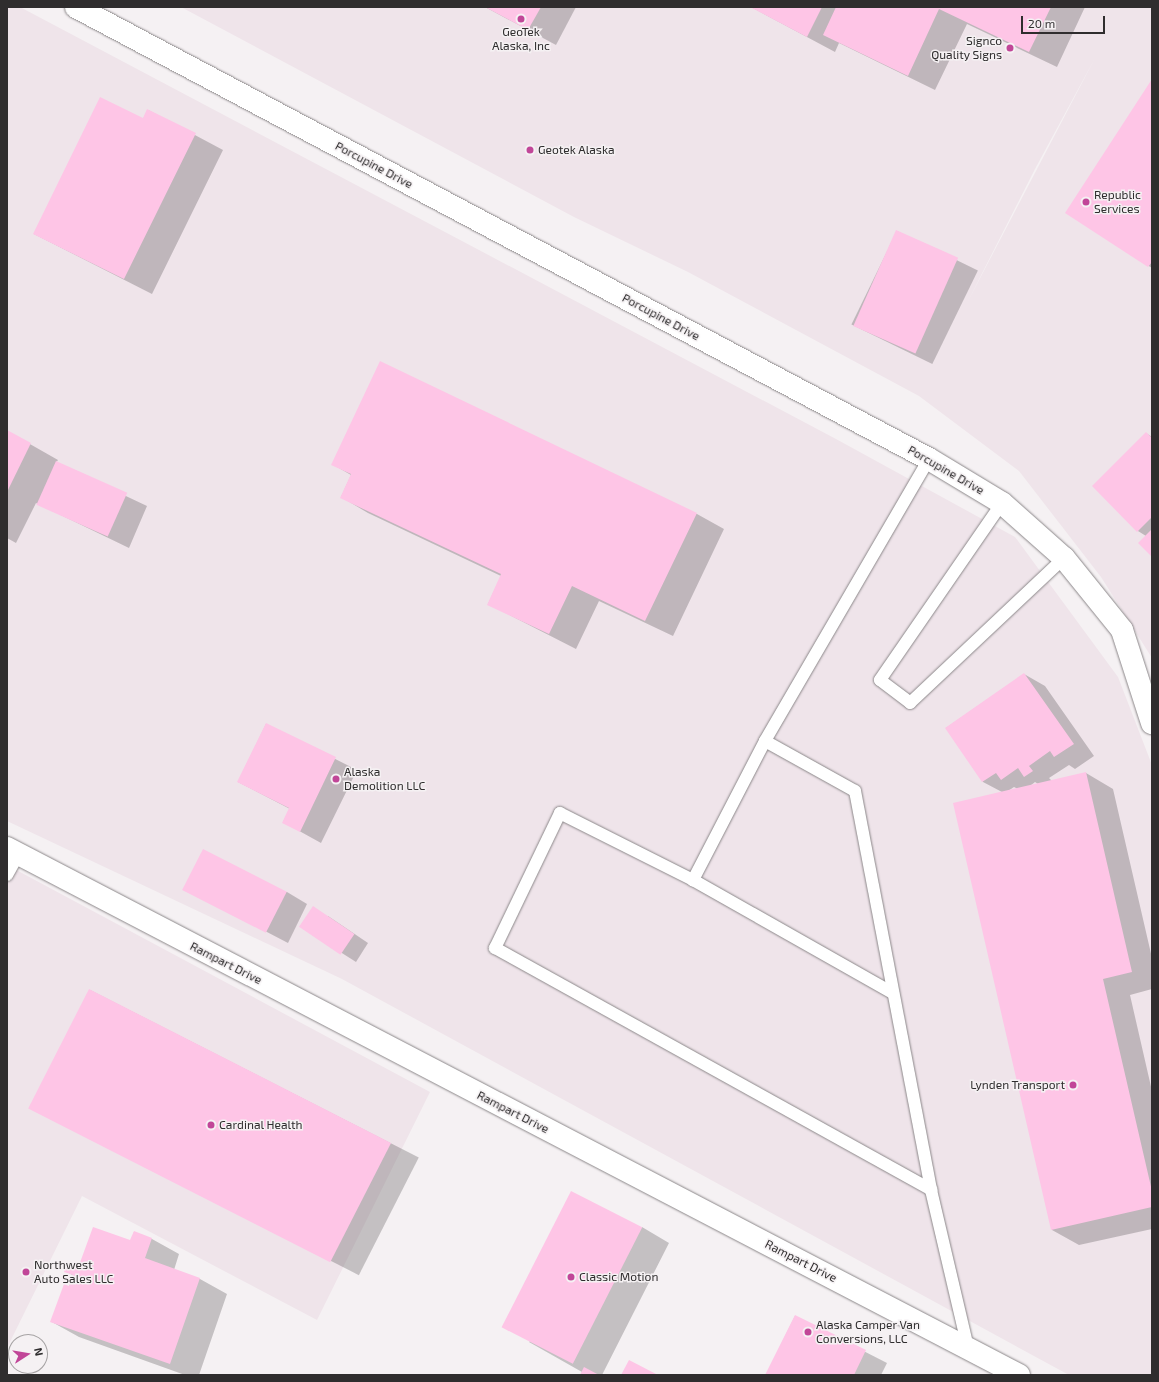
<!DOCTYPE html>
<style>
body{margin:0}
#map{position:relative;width:1159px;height:1382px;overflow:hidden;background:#f5f1f3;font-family:"Exo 2",sans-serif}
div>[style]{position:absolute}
.built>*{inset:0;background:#efe4ea}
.shadow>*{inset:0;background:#0003;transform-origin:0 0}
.building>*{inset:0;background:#fec5e6;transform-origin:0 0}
.roads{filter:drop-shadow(0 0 1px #8b8789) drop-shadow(0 0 1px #8b8789)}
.service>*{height:12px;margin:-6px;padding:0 6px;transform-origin:6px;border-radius:6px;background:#fff}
.minor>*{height:22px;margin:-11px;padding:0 11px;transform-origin:11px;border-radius:11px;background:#fff}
.dots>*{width:11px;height:11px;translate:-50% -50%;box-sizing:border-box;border:2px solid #f5f1f3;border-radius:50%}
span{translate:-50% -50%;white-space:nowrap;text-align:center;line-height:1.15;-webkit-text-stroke:3px #f5f1f3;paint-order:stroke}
.poi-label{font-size:12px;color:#2f2d2e}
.right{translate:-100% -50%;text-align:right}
.left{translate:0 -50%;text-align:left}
.street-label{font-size:12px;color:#2f2d2e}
.frame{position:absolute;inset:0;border:8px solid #2f2d2e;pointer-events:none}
.north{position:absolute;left:8px;top:1334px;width:40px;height:40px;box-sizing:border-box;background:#f5f1f3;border:1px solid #a6a3a4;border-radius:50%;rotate:78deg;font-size:11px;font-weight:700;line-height:16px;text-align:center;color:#2f2d2e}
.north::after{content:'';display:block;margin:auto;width:14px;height:18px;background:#c14698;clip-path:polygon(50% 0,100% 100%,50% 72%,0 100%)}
.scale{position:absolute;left:1021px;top:16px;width:84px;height:18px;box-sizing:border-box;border:2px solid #2f2d2e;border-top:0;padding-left:5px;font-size:12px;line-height:14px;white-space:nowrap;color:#2f2d2e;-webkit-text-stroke:3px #f5f1f3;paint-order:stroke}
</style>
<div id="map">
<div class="built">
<div style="clip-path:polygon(7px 7px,20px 7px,836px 439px,1015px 537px,1118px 677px,1152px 765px,1152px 1375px,1069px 1375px,342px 979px,7px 821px)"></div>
<div style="clip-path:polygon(evenodd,181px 7px,1152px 7px,1152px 658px,1101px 577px,1019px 471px,919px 396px,688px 272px,574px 217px,181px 7px,1095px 58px,966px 305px,1035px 169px,1095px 58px)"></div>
<div style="clip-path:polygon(7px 865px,430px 1092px,317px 1320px,82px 1196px,7px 1348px)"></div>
</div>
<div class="shadow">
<div style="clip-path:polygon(485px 7px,576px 7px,556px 45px)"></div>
<div style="clip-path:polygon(751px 7px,1085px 7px,1057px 67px,967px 24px,935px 90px,839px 43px,835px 52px)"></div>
<div style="clip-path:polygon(1152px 81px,1152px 268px,1067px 213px)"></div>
<div style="clip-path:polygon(148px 110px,223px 150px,152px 294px,34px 234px,143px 119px)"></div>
<div style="left:897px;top:231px;width:90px;height:104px;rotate:26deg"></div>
<div style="clip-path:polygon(7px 431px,58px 460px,56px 463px,147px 506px,129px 548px,36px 503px,16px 543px,7px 538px)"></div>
<div style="clip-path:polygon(1146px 433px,1152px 437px,1152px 555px,1146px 536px,1138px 531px)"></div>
<div style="clip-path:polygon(332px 464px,697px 514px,724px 529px,673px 636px,599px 601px,576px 649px,488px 604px,501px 576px,368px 513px,341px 497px,351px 475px)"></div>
<div style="clip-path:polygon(evenodd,1024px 674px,1045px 686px,1094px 756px,1075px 769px,1069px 765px,1049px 778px,1052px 781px,1086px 773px,1113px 789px,1152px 958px,1152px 989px,1130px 995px,1152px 1091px,1152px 1229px,1079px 1245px,1052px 1230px,1002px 792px,983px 782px,946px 728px,1024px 674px,1035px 782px,1038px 784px,1030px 786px,1035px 782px,1024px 674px,1014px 787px,1018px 789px,1008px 791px,1014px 787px)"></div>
<div style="clip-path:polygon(266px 724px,357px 770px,321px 843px,283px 822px,290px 809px,238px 782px)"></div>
<div style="clip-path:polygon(184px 889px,287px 892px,307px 904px,288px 943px)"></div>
<div style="clip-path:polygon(328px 916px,368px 943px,356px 962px,301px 927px)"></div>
<div style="left:90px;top:990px;width:369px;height:132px;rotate:27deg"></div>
<div style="clip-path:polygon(642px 1227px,669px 1243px,602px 1375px,581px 1375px,582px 1372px,529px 1342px)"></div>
<div style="clip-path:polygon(134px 1232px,152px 1239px,179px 1254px,174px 1270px,200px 1279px,227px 1294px,199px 1375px,185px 1375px,79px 1337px,52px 1322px,74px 1276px,65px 1271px,79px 1269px,131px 1242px)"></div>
<div style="clip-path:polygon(795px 1316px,887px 1363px,881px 1375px,766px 1375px)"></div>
</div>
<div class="building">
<div style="clip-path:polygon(485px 7px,541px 7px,528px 30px)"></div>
<div style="clip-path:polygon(750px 7px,822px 7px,807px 37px)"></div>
<div style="clip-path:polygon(836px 7px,1051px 7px,1029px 52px,939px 9px,908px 76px,823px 35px)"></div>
<div style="clip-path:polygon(1152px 79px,1152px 262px,1148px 267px,1065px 213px)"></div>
<div style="clip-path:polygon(100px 97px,143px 118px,147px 109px,196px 133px,124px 279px,33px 234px)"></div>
<div style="left:896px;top:230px;width:68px;height:105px;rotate:24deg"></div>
<div style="clip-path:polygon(380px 361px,697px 513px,645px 621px,572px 586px,549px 634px,487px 605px,501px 574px,340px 498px,351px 474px,331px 465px)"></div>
<div style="clip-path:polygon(7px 430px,31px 443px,7px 492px)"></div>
<div style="clip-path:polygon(1146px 432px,1152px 438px,1152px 517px,1137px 532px,1092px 486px)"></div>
<div style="left:56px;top:461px;width:78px;height:48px;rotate:24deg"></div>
<div style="clip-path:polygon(1152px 529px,1152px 557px,1138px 543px)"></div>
<div style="clip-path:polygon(1024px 673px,1074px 744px,1054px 757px,1050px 751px,1029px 766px,1033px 771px,1024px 777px,1018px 768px,1001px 780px,996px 773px,982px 782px,945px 728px)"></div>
<div style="clip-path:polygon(266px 723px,336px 757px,300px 832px,282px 823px,289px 808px,237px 782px)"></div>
<div style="clip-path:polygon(1086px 772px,1132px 972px,1103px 979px,1152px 1191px,1152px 1207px,1051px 1230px,953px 803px)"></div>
<div style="left:203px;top:849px;width:94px;height:46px;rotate:27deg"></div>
<div style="left:313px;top:906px;width:50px;height:25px;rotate:34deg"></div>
<div style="left:89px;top:989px;width:339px;height:134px;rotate:27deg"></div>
<div style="left:571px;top:1191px;width:80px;height:153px;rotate:27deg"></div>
<div style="clip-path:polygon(93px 1227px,130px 1240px,134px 1231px,152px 1238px,145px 1258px,200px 1278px,170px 1364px,50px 1322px,64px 1284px,69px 1286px,73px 1275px,64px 1272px,66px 1264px,78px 1268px)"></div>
<div style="clip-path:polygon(795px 1315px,866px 1350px,854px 1375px,765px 1375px)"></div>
<div style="clip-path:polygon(629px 1360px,658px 1375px,621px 1375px)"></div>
<div style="clip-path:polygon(584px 1367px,599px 1375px,580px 1375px)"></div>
</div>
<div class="roads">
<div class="service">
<div style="left:929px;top:459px;width:326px;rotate:120.2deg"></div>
<div style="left:765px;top:741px;width:157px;rotate:117.4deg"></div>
<div style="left:693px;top:880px;width:149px;rotate:-153.3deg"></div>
<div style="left:560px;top:813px;width:150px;rotate:115.7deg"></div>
<div style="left:495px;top:948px;width:499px;rotate:29deg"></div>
<div style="left:1002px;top:503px;width:215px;rotate:124.6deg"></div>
<div style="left:880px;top:680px;width:38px;rotate:37deg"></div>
<div style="left:910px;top:703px;width:212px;rotate:-43.3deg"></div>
<div style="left:765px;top:741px;width:103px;rotate:29.1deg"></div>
<div style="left:855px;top:791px;width:406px;rotate:79.2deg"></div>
<div style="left:931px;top:1190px;width:162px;rotate:76.8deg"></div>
<div style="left:7px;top:875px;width:23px;rotate:-61deg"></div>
<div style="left:693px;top:880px;width:230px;rotate:29.5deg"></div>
</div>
<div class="minor">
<div style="left:76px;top:7px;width:965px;rotate:27.92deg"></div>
<div style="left:929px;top:459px;width:85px;rotate:31.1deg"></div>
<div style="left:1002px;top:503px;width:83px;rotate:41.6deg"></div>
<div style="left:1064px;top:558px;width:92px;rotate:51.1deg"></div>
<div style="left:1122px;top:630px;width:98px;rotate:72.1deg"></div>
<div style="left:7px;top:848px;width:1141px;rotate:27.51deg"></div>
</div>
</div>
<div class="dots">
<div style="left:521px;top:19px;background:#c14698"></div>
<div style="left:1010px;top:48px;background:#c14698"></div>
<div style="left:530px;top:150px;background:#c14698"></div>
<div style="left:1086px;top:202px;background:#c14698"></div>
<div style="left:336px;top:779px;background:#c14698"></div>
<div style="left:1073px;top:1085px;background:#c14698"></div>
<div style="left:211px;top:1125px;background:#c14698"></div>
<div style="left:26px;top:1272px;background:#c14698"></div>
<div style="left:571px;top:1277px;background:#c14698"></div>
<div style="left:808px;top:1332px;background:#c14698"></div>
</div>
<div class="poi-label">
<span style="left:521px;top:39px">GeoTek<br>Alaska, Inc</span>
<span class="right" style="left:1002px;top:48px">Signco<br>Quality Signs</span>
<span class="left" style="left:538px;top:150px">Geotek Alaska</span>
<span class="left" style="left:1094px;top:202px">Republic<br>Services</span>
<span class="left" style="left:344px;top:779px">Alaska<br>Demolition LLC</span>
<span class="right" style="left:1065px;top:1085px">Lynden Transport</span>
<span class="left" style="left:219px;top:1125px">Cardinal Health</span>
<span class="left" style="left:34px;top:1272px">Northwest<br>Auto Sales LLC</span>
<span class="left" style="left:579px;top:1277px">Classic Motion</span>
<span class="left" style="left:816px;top:1332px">Alaska Camper Van<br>Conversions, LLC</span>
</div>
<div class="street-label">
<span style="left:374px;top:165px;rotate:28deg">Porcupine Drive</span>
<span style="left:661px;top:317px;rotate:28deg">Porcupine Drive</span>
<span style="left:946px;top:470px;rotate:30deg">Porcupine Drive</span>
<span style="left:226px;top:963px;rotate:27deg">Rampart Drive</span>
<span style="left:513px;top:1112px;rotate:27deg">Rampart Drive</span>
<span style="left:801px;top:1261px;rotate:27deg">Rampart Drive</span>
</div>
<div class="frame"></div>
<div class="north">N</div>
<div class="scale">20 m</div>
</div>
